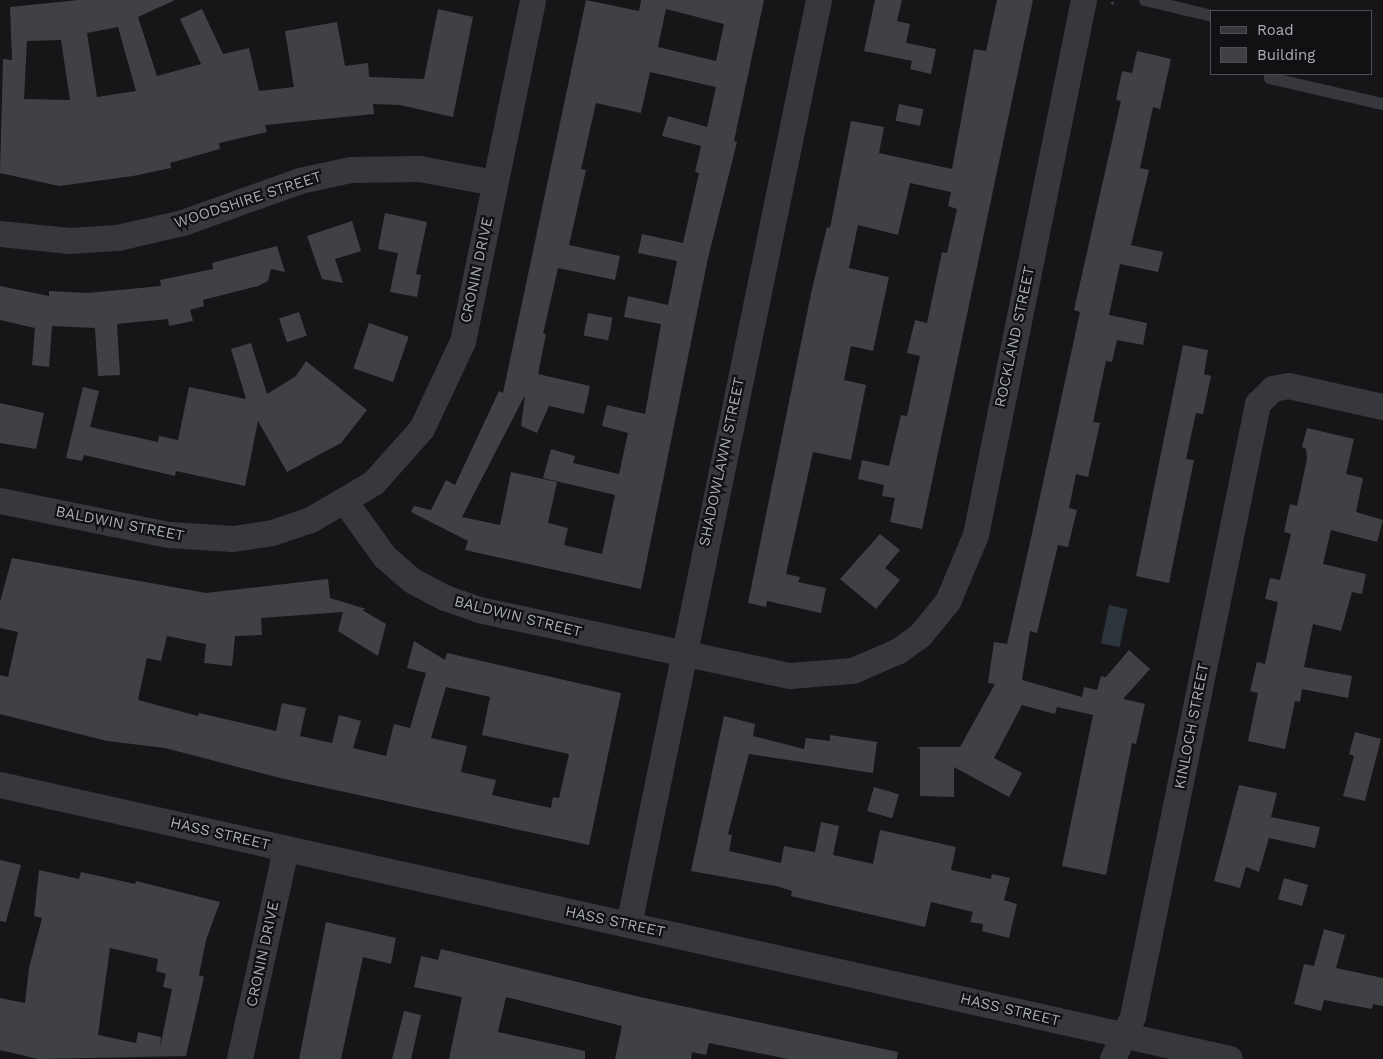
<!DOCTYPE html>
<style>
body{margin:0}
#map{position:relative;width:1383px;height:1059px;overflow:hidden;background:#161618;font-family:"Work Sans",sans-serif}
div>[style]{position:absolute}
.water>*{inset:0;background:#2c353c;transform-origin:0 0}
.building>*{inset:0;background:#404145;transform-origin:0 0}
.path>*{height:3px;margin-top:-1.5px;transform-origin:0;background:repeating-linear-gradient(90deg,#3d3f44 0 2.5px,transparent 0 6.5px)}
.service>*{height:12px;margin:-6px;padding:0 6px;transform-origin:6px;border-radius:6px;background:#37383d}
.minor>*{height:26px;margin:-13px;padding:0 13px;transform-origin:13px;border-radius:13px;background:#37383d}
span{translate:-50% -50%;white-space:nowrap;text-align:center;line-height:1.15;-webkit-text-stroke:4.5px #111113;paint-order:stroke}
.street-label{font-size:15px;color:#a8adb8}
.legend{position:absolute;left:1210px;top:10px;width:162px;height:65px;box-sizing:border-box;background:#111113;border:1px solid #4d4f55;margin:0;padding:6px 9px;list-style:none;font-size:15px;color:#a8adb8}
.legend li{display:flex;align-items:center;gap:10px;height:25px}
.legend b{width:25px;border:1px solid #4d4f55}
</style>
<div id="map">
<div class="water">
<div style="left:1109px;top:605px;width:19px;height:39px;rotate:12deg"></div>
</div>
<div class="building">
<div style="clip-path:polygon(evenodd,79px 0,175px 0,138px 17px,157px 76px,201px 64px,180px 19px,202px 9px,223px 54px,249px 48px,259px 91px,294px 87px,285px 31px,337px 22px,345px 66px,368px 63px,369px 77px,424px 79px,438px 9px,473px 17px,453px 117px,400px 105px,373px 104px,374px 114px,265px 125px,267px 132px,219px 143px,220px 149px,170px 163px,171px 168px,133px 176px,59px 186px,0 173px,3px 59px,12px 60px,10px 7px,79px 0,118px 27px,136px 91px,97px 97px,87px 33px,118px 27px,79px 0,61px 40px,70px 100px,24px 99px,27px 41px,61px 40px)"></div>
<div style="clip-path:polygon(evenodd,586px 0,639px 11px,641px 0,764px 0,734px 141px,737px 142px,708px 258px,641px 589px,465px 550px,468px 541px,411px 512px,414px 506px,431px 510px,446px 480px,455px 485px,499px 391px,503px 393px,586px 0,666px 9px,724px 24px,716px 61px,658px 47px,666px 9px,586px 0,650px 72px,716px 87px,707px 127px,668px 116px,662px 136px,701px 146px,695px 172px,699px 173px,683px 243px,642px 234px,638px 253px,677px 261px,668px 305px,628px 296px,624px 317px,661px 324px,645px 414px,607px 405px,602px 426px,628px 433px,619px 474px,573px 463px,575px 456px,551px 449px,543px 478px,615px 495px,602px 554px,564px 545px,568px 528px,548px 523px,557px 482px,511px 472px,500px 525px,462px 517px,525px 395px,521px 426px,537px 433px,549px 406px,584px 414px,590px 386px,538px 374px,546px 334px,543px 334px,558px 268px,615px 280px,620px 256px,569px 245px,586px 170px,581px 169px,596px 103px,641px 113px,650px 72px)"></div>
<div style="clip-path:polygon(875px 0,902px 0,897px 21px,910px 24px,906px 43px,936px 49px,931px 74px,910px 69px,912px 61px,864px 51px)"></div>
<div style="clip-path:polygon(997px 0,1033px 0,922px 529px,890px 522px,895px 498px,882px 496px,884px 485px,858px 479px,862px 460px,889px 466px,901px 415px,907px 416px,920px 356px,907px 353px,915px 320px,927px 323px,942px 252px,947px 253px,957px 209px,948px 206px,951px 192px,910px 183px,898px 235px,858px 225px,849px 268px,889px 277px,873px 351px,851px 346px,844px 380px,866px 385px,851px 460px,813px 452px,786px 574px,800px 577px,798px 582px,826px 588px,821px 613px,767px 601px,766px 607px,748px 603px,812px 289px,827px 227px,830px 228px,851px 121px,884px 127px,879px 153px,952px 169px,974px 49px,986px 51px)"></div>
<div style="clip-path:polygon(1137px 51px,1171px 59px,1160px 109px,1153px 107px,1140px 168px,1149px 170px,1131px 245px,1163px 252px,1158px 272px,1120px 264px,1109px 315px,1147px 323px,1143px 345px,1117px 340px,1112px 362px,1106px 361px,1093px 422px,1100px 423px,1088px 477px,1076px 474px,1069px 508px,1077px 510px,1068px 547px,1058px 545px,1037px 633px,1030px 631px,1022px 680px,1082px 697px,1084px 687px,1097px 690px,1101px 676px,1106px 677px,1129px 650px,1150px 669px,1123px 699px,1145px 704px,1136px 744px,1132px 743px,1106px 875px,1062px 866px,1093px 715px,1057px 707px,1055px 714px,1022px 705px,994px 758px,1022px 773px,1009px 797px,954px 767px,954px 797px,920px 796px,920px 749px,917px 747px,960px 747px,995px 684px,988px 683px,994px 642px,1007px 644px,1031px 538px,1080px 312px,1074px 310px,1121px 101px,1116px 100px,1122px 71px,1132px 73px)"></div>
<div style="left:899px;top:104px;width:25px;height:17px;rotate:12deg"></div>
<div style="clip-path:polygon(385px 213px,427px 222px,416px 274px,421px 275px,417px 297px,390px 292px,398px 253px,378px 249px)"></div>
<div style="clip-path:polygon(352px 221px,361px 251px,335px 259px,343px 283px,322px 279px,307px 236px)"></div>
<div style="clip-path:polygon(277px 246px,285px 272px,271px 269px,268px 281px,258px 286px,203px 300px,204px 306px,190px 310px,193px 321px,169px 326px,168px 319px,117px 324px,120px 375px,98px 376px,95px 328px,52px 326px,49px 367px,32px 365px,35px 328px,0 320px,0 286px,49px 296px,49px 291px,87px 293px,161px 286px,160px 280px,213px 269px,212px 263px)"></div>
<div style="left:299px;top:312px;width:25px;height:21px;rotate:72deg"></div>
<div style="left:588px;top:313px;width:25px;height:23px;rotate:11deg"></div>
<div style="left:369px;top:323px;width:42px;height:48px;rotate:19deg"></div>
<div style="clip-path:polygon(251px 343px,267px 394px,296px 376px,306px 361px,367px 410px,341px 443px,287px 472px,258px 421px,245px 486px,176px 471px,175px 476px,84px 455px,82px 461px,66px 458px,83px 387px,99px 391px,90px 427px,158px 442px,159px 436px,178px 440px,189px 387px,246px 399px,231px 349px)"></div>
<div style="clip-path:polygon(1183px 345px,1208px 350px,1204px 374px,1211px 376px,1203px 414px,1196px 413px,1186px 459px,1194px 460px,1169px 583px,1136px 576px)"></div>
<div style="clip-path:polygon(0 403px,44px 413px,36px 449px,0 443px)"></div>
<div style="clip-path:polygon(1307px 428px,1354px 439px,1346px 474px,1363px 478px,1356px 512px,1383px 520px,1377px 542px,1331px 530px,1323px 564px,1366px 574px,1362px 594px,1352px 592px,1341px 631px,1313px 624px,1304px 667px,1352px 676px,1348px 698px,1302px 689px,1300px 702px,1295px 701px,1285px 749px,1248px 741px,1258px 693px,1250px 691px,1257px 662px,1265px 664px,1278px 602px,1265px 599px,1270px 578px,1280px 580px,1291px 534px,1284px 532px,1290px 504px,1297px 506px,1307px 459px,1306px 449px,1302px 447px)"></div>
<div style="clip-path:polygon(880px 534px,900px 550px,885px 568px,900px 580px,876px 609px,840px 579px)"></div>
<div style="clip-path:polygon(evenodd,12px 558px,206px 593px,328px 579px,330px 598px,366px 609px,362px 610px,386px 624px,378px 656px,338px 631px,343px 612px,261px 618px,262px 635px,235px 636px,232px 666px,204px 663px,206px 644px,167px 636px,161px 661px,147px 658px,138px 700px,198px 716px,199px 713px,276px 731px,282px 703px,306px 708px,300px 736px,332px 743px,339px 715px,361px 721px,353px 748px,386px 756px,394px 724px,410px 728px,426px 673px,407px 668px,414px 641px,445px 660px,447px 653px,621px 693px,589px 845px,280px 778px,165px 748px,107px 741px,0 714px,0 675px,8px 677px,18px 632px,0 628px,0 602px,12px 558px,446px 687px,490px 697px,482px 735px,569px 754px,559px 798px,553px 797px,551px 808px,492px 795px,496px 780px,461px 772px,467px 746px,431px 738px,446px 687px)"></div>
<div style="clip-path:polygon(724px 716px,755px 724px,753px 736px,804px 749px,806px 738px,830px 741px,830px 735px,877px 742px,873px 773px,749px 754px,728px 834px,732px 835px,729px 851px,781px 863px,784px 846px,815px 852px,821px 822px,839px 826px,833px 855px,873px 864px,880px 830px,956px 847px,951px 870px,991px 879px,992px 874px,1010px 878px,1004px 900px,1017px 904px,1009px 938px,982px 931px,983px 924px,970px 922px,973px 912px,931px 902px,925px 927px,791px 896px,792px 891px,776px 886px,691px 871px)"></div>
<div style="clip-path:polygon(1355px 732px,1381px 739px,1365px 801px,1343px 796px,1354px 756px,1349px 754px)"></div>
<div style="clip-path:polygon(1239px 785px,1277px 793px,1271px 817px,1320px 827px,1315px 848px,1269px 838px,1259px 872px,1246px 867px,1240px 888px,1214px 881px)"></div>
<div style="left:874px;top:787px;width:26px;height:25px;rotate:16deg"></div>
<div style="clip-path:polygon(0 860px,21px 865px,6px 922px,0 921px)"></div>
<div style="clip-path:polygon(evenodd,39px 870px,79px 879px,81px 872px,135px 884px,136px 881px,220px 902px,206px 940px,199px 975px,204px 977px,186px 1056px,38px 1059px,0 1050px,0 998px,25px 1003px,29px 968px,42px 918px,34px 916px,39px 870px,110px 948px,158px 959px,156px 971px,166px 974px,163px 987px,172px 989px,160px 1048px,161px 1037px,138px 1032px,136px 1043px,98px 1035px,110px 948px)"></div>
<div style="left:1284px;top:878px;width:25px;height:22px;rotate:16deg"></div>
<div style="clip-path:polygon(326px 922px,396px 938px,391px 964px,363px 957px,341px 1059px,299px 1059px)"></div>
<div style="clip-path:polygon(1324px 929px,1345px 935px,1336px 968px,1383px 978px,1383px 1006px,1373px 1004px,1372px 1009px,1324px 1000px,1321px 1011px,1294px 1004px,1304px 964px,1314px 966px)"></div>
<div style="clip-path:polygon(441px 949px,640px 997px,898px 1052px,897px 1059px,788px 1059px,709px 1043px,706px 1055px,692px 1052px,691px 1059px,615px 1059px,622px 1026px,506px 997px,498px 1032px,585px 1051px,585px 1059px,449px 1059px,462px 997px,414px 987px,421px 956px,438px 960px)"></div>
<div style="clip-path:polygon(404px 1011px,421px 1015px,411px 1059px,392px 1059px)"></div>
</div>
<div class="path">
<div style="left:1112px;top:4px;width:4px;rotate:-76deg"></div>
</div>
<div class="service">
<div style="left:1145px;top:0;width:69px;rotate:13.4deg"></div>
<div style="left:1271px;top:74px;width:4px;rotate:104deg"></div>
<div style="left:1270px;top:78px;width:116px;rotate:13deg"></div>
</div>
<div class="minor">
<div style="left:0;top:234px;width:70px;rotate:5.7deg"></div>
<div style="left:70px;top:241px;width:48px;rotate:-3.6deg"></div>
<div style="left:118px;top:238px;width:67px;rotate:-13deg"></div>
<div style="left:183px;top:223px;width:124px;rotate:-19.7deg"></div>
<div style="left:300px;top:181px;width:52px;rotate:-12.2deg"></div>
<div style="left:351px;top:170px;width:69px;rotate:-0.8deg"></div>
<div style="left:420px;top:169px;width:76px;rotate:10.6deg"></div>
<div style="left:0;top:501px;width:172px;rotate:11.4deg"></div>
<div style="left:169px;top:535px;width:64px;rotate:3.6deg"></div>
<div style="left:233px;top:539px;width:40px;rotate:-8.5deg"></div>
<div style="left:273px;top:533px;width:40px;rotate:-18.9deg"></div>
<div style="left:311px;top:520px;width:73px;rotate:-30.4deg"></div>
<div style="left:374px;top:483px;width:72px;rotate:-48.4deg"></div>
<div style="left:422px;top:429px;width:96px;rotate:-64.8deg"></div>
<div style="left:463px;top:342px;width:349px;rotate:-78.4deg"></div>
<div style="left:346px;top:503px;width:67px;rotate:54.2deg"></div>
<div style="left:385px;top:557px;width:37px;rotate:41deg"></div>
<div style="left:413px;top:581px;width:36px;rotate:28deg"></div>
<div style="left:445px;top:598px;width:36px;rotate:19deg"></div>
<div style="left:479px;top:610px;width:318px;rotate:12deg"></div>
<div style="left:790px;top:676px;width:63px;rotate:-4.5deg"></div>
<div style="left:853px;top:671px;width:50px;rotate:-23.5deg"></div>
<div style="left:899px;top:651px;width:26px;rotate:-36deg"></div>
<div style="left:920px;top:636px;width:44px;rotate:-50.5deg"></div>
<div style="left:948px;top:602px;width:73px;rotate:-67.3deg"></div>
<div style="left:976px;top:535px;width:546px;rotate:-78.59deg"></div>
<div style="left:0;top:785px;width:1260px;rotate:12.56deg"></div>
<div style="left:629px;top:925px;width:944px;rotate:-78.39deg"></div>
<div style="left:240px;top:1059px;width:215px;rotate:-77.6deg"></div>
<div style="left:1113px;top:1059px;width:47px;rotate:-64.5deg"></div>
<div style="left:1133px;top:1017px;width:626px;rotate:-78.47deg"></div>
<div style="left:1258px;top:404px;width:21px;rotate:-45deg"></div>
<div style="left:1273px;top:389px;width:16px;rotate:-11deg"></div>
<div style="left:1289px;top:386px;width:96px;rotate:12.6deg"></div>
</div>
<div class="street-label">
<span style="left:248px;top:200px;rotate:-18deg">WOODSHIRE STREET</span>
<span style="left:477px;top:270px;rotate:-78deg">CRONIN DRIVE</span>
<span style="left:1015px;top:337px;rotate:-78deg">ROCKLAND STREET</span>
<span style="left:722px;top:462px;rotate:-78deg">SHADOWLAWN STREET</span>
<span style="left:120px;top:524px;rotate:11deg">BALDWIN STREET</span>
<span style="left:518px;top:617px;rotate:14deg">BALDWIN STREET</span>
<span style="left:1192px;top:726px;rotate:-79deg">KINLOCH STREET</span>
<span style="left:220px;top:834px;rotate:13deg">HASS STREET</span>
<span style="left:615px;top:922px;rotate:12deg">HASS STREET</span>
<span style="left:263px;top:954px;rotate:-78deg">CRONIN DRIVE</span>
<span style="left:1010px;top:1010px;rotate:13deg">HASS STREET</span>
</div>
<ul class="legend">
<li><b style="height:6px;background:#37383d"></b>Road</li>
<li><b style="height:14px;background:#404145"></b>Building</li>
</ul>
</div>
